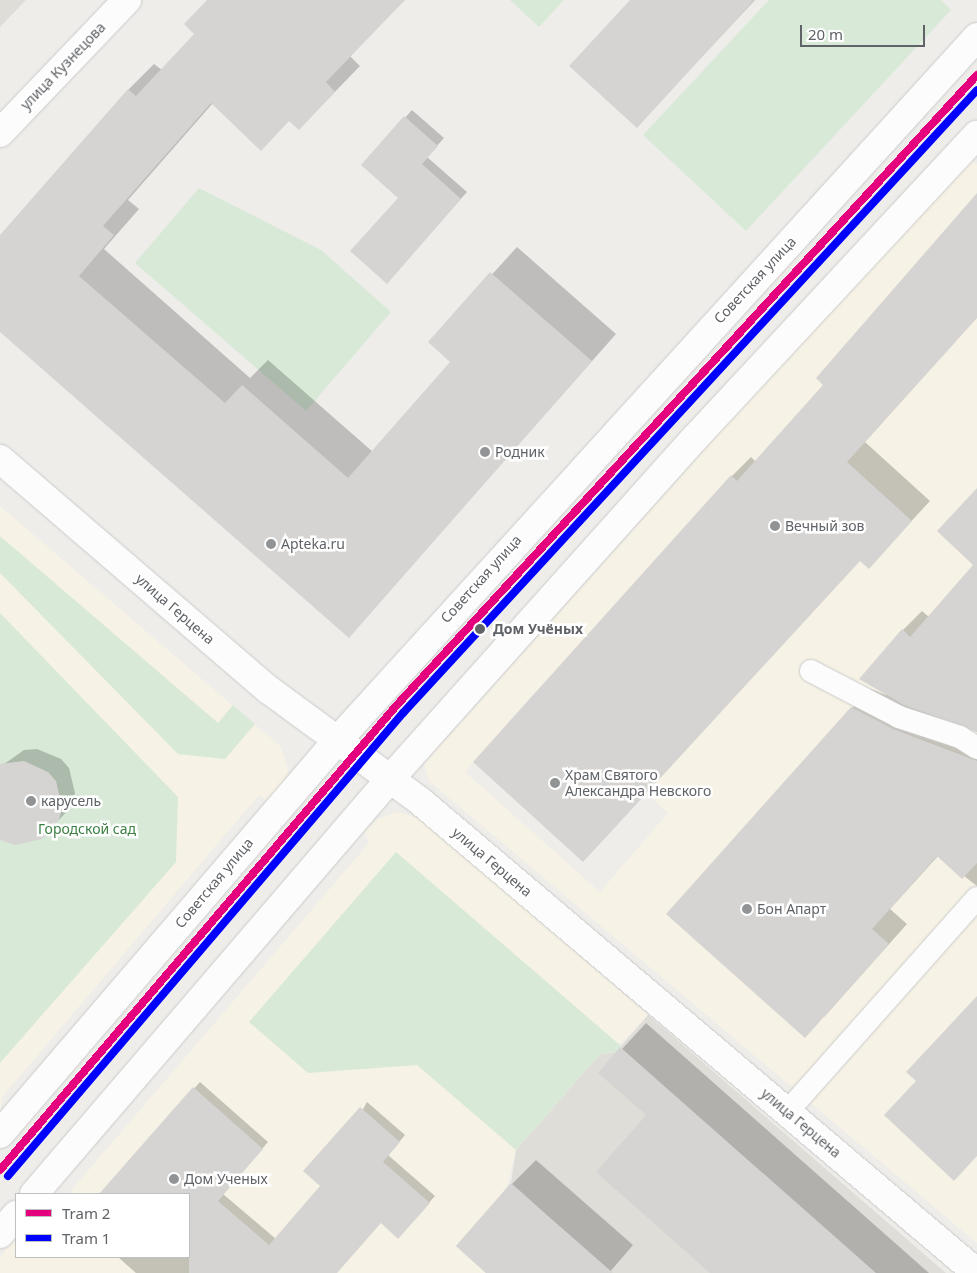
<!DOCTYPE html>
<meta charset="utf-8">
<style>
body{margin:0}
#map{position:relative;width:977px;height:1273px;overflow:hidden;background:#eeedea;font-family:"Noto Sans",sans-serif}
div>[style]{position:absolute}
.commercial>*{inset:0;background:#f6f2e5}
.education>*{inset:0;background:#deddd8}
.green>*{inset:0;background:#d8e9d8}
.shadow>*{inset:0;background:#0003}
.building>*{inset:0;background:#d5d4d2}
.roads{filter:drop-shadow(0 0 1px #cbcbcb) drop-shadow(0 0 1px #cbcbcb)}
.lane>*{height:22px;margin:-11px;padding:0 11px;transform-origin:11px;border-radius:11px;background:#fcfcfc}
.street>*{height:28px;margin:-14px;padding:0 14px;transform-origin:14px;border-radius:14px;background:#fcfcfc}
.secondary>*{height:28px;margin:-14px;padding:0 14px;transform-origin:14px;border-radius:14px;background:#fcfcfc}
.tram-1>*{height:8px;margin:-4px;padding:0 4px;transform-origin:4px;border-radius:4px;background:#e5007d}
.tram-2>*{height:8px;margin:-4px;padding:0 4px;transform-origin:4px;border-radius:4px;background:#00f}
.dots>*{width:14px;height:14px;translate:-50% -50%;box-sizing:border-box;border:2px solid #fff;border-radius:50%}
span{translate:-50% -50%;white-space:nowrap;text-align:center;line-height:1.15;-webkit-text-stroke:5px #fff;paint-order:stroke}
.street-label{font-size:14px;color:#5f6266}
.poi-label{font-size:14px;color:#5f6266}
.left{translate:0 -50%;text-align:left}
.stop-label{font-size:14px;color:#5f6266;font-weight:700}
.park-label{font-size:14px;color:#3c8044}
.legend{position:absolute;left:15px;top:1193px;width:175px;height:65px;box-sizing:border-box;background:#fff;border:1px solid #bfc0c2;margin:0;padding:6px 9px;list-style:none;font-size:15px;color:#5f6266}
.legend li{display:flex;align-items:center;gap:10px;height:25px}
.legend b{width:25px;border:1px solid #bfc0c2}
.scale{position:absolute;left:800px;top:25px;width:125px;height:22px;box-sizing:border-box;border:2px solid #5f6266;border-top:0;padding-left:6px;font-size:15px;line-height:18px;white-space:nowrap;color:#5f6266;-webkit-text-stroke:4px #fff;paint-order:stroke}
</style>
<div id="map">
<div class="commercial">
<div style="clip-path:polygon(evenodd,967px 156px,977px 165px,977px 1243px,429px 781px,424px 764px,967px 156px,535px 692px,668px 813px,600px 892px,465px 772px,535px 692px)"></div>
<div style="clip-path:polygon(0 506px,280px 746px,288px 768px,286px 783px,269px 803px,259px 795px,2px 1097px,0 1118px)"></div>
<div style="clip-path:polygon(398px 812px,417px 818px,439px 834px,648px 1015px,516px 1150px,486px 1273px,0 1273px,0 1257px,16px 1238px,16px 1257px,189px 1257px,189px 1194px,68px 1194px,369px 843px,365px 831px,378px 819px)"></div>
</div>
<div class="education">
<div style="clip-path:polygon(0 0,26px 0,0 27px)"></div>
<div style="clip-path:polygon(648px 1015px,946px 1273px,486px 1273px,456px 1246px,511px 1183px,516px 1150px,600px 1054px,616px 1052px)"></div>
</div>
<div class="green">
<div style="clip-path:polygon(510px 0,564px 0,539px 27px)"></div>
<div style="clip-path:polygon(769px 0,941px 0,951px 10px,746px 231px,643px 135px)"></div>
<div style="clip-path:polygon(199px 188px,321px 250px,391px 312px,306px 411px,135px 263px)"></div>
<div style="clip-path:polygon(0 536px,218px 723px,233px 705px,255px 724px,225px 759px,178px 754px,0 573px)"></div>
<div style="clip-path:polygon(0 613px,178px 797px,176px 862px,0 1063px)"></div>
<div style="clip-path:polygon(396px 852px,621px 1046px,616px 1052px,600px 1054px,516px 1150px,417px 1065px,308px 1073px,249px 1022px)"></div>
</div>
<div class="shadow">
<div style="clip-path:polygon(209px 0,404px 0,350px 56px,360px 66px,325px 102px,290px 119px,213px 103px,128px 200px,139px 209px,104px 249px,250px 378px,268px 360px,373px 452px,452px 361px,430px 342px,517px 247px,616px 334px,349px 636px,0 331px,0 237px,129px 89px,154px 64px,162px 70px,196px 34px)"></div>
<div style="clip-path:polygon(632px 0,755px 0,637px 126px)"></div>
<div style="clip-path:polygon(412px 110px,444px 138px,427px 157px,467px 192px,393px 275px,399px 197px,363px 165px)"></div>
<div style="clip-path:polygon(977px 195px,977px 317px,865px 442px,930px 501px,869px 567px,860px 560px,602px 841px,732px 476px,751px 457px,756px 462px,825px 385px)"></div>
<div style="clip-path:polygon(977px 490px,977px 732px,930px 714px,977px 735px,977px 886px,938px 856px,890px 909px,907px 924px,824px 1017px,852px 708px,871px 689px,886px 695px,903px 630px,922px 611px,929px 617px,975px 565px)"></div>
<div style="clip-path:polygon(37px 749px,61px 759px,69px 768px,75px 793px,72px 806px,42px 838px,0 836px,0 767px,24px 750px)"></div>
<div style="clip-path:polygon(646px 1023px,929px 1273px,712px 1273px,648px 1115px,600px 1073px)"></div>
<div style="clip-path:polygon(200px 1082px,268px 1142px,223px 1194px,276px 1239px,322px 1186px,367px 1102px,405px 1135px,388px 1155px,435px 1196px,404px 1231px,381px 1222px,336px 1273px,136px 1273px,118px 1257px,189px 1257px,189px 1194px,100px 1194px)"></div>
<div style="clip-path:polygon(536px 1160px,633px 1245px,609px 1273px,489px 1273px,512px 1184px)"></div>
</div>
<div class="building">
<div style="clip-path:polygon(207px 0,405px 0,326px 82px,335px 92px,299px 130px,289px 121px,261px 151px,211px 103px,103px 226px,114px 235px,79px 276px,225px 403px,242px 385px,348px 478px,450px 362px,428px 342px,490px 272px,592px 361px,349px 638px,0 332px,0 235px,128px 89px,136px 96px,194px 34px,184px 24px)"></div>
<div style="clip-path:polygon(630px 0,754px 0,637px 128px,569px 66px)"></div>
<div style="clip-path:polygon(404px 116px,438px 146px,422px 164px,461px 199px,387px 284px,350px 251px,398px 198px,361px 165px)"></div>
<div style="clip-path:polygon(977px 193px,977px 318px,847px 462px,912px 521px,869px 569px,860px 561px,583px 862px,473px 762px,731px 475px,737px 481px,823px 385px,816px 378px)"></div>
<div style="clip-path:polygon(977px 488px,977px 732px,904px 705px,859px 679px,902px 629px,910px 637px,973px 565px,937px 531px)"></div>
<div style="clip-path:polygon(851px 707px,893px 729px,977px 761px,977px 863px,962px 879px,937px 856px,872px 929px,889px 944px,805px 1038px,666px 914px)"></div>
<div style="clip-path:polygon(24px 761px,48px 772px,56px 781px,62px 807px,59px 820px,42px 839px,15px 845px,0 840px,0 764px)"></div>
<div style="clip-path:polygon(977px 996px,977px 1156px,954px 1181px,884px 1115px,916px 1081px,906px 1072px)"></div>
<div style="clip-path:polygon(620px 1047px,876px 1273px,710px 1273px,596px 1172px,646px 1115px,598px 1073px)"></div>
<div style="clip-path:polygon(193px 1087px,263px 1149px,218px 1201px,269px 1245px,320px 1186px,303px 1171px,360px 1107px,400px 1142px,383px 1162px,430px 1203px,398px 1239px,381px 1223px,337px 1273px,189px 1273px,189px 1194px,99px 1194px)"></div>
<div style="clip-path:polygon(511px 1183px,548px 1216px,613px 1273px,486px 1273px,456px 1246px)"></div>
</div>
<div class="roads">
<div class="lane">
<div style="left:811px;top:671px;width:99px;rotate:27.6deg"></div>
<div style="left:899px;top:717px;width:64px;rotate:18.2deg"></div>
<div style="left:960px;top:737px;width:20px;rotate:33deg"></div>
<div style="left:787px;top:1112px;width:286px;rotate:-48.4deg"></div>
</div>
<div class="street">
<div style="left:0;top:133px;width:184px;rotate:-46.3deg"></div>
<div style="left:336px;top:742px;width:953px;rotate:-47.72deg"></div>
<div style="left:389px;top:780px;width:459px;rotate:-48.2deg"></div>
<div style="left:695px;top:438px;width:414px;rotate:-47.1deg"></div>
</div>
<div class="secondary">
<div style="left:0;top:459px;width:355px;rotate:40.7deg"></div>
<div style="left:269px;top:690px;width:187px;rotate:36.3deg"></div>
<div style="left:420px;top:801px;width:730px;rotate:40.28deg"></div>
<div style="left:0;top:1134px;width:516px;rotate:-49.4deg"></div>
<div style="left:34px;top:1194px;width:545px;rotate:-49.39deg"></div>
<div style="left:0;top:1234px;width:25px;rotate:-50deg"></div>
</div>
</div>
<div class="tram-1">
<div style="left:0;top:1170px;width:610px;rotate:-49.52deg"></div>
<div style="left:396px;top:706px;width:858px;rotate:-47.36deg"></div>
</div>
<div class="tram-2">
<div style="left:8px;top:1176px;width:609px;rotate:-49.53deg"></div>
<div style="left:403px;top:713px;width:847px;rotate:-47.34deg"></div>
</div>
<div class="dots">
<div style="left:485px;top:452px;background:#919394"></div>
<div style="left:775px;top:526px;background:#919394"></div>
<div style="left:271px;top:544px;background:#919394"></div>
<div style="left:480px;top:629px;background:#5f6266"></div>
<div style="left:555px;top:783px;background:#919394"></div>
<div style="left:31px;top:801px;background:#919394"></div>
<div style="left:747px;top:909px;background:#919394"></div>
<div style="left:174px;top:1179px;background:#919394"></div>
</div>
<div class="street-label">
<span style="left:63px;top:66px;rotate:-46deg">улица Кузнецова</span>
<span style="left:755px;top:280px;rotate:-47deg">Советская улица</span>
<span style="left:481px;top:579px;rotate:-48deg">Советская улица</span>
<span style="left:175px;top:609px;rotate:41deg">улица Герцена</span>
<span style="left:492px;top:862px;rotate:40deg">улица Герцена</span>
<span style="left:214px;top:883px;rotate:-50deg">Советская улица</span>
<span style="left:801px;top:1123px;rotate:40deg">улица Герцена</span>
</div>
<div class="poi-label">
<span class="left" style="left:495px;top:452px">Родник</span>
<span class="left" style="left:785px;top:526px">Вечный зов</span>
<span class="left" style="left:281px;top:544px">Apteka.ru</span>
<span class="left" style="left:565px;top:783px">Храм Святого<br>Александра Невского</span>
<span class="left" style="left:41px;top:801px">карусель</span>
<span class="left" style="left:757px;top:909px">Бон Апарт</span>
<span class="left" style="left:184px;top:1179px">Дом Ученых</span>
</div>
<div class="stop-label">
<span class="left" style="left:493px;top:629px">Дом Учёных</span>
</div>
<div class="park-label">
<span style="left:87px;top:829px">Городской сад</span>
</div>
<ul class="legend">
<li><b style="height:6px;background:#e5007d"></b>Tram 2</li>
<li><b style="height:6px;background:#00f"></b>Tram 1</li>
</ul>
<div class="scale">20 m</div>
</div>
